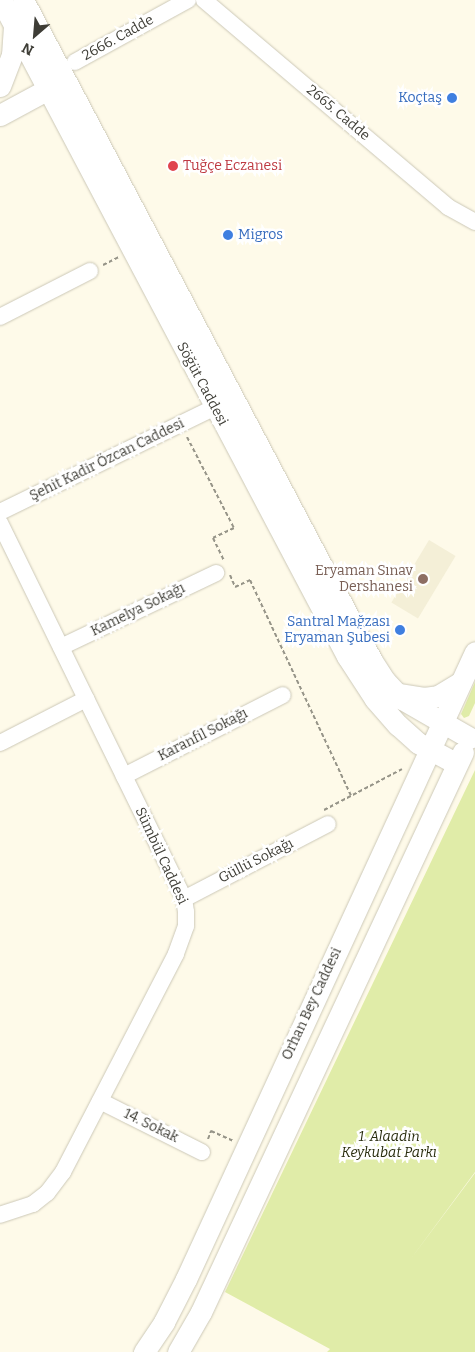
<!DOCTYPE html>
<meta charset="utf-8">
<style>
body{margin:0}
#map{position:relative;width:475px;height:1352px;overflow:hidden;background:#fefae9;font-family:Bitter,serif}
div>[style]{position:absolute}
.built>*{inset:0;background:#f4efd7;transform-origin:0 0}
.green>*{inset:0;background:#e0eca8}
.path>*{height:2px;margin-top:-1px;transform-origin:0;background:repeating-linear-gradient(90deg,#969488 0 4px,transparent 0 6.5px)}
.roads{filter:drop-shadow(0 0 1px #ccc8b7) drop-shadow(0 0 1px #ccc8b7)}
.minor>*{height:16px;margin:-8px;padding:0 8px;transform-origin:8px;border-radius:8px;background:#fff}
.major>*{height:21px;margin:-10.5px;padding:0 10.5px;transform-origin:10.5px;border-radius:10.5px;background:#fff}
.dots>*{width:14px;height:14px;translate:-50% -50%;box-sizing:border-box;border:2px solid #fff;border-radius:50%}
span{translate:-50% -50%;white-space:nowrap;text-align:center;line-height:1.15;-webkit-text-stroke:5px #fff;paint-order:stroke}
.street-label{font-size:14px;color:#3e3d36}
.shop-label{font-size:14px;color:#366cbe}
.right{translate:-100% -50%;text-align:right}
.left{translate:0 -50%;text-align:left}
.health-label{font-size:14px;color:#be3a42}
.education-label{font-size:14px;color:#785e54}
.park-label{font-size:14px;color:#292d0e;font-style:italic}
.north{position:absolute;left:10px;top:10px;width:50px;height:50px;-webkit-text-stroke:4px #fff;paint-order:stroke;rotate:207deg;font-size:14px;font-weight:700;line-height:20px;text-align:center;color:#3e3d36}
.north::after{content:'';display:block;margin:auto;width:18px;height:22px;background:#3e3d36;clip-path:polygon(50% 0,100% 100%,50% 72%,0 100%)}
</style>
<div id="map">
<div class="built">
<div style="left:429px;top:540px;width:31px;height:73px;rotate:31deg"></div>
</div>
<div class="green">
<div style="clip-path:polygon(475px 682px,475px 703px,469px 716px,464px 718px,461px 714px)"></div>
<div style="clip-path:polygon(475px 770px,475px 1172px,410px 1260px,475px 1173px,475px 1352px,327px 1352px,330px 1349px,225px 1292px)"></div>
</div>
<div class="path">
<div style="left:103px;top:265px;width:18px;rotate:-27deg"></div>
<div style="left:187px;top:437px;width:102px;rotate:62.7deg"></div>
<div style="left:234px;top:528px;width:23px;rotate:155deg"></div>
<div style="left:213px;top:538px;width:25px;rotate:64deg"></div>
<div style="left:230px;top:575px;width:13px;rotate:67deg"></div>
<div style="left:235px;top:587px;width:17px;rotate:-25deg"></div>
<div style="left:250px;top:580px;width:238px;rotate:64.9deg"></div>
<div style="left:324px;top:810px;width:88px;rotate:-27.7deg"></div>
<div style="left:208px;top:1139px;width:9px;rotate:-69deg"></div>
<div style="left:211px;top:1131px;width:24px;rotate:24deg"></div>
</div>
<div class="roads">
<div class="minor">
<div style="left:204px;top:0;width:320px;rotate:40.3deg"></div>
<div style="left:448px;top:207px;width:31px;rotate:29deg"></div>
<div style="left:75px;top:62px;width:129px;rotate:-28.8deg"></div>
<div style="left:0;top:317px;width:101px;rotate:-27.1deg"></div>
<div style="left:0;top:512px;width:239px;rotate:-26deg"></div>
<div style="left:0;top:523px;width:419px;rotate:63.9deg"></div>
<div style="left:184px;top:899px;width:13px;rotate:81deg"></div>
<div style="left:186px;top:912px;width:14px;rotate:90deg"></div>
<div style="left:186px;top:926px;width:30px;rotate:110deg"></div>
<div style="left:176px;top:954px;width:246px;rotate:117.4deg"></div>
<div style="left:63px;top:1172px;width:26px;rotate:127deg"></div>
<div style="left:47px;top:1193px;width:18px;rotate:142deg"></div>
<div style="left:33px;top:1204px;width:35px;rotate:162deg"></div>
<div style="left:61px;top:647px;width:172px;rotate:-25.5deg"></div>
<div style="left:0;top:743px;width:97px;rotate:-27.1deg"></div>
<div style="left:124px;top:776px;width:178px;rotate:-27deg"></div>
<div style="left:184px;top:899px;width:162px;rotate:-27.5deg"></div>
<div style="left:100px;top:1101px;width:114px;rotate:26.6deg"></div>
</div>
<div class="major">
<div style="left:1px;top:0;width:742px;rotate:62.19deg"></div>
<div style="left:347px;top:656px;width:51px;rotate:56.9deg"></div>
<div style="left:375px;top:699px;width:35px;rotate:49deg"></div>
<div style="left:398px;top:725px;width:27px;rotate:42deg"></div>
<div style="left:418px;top:743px;width:44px;rotate:28.3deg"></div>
<div style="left:23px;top:0;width:747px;rotate:62.17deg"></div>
<div style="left:372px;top:661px;width:24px;rotate:57deg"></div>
<div style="left:385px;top:681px;width:25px;rotate:47deg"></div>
<div style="left:402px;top:699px;width:78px;rotate:29.8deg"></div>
<div style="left:0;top:86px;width:33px;rotate:-69deg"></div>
<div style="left:12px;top:55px;width:30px;rotate:-86deg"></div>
<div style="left:0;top:115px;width:69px;rotate:-28.4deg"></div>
<div style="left:400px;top:694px;width:24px;rotate:9deg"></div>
<div style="left:424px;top:698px;width:14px;rotate:-8deg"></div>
<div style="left:438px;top:696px;width:26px;rotate:-31deg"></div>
<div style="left:144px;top:1352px;width:36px;rotate:-56deg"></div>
<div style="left:164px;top:1322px;width:48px;rotate:-62.9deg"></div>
<div style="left:186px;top:1279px;width:690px;rotate:-65.25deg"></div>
<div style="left:178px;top:1352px;width:46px;rotate:-60.1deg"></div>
<div style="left:201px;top:1312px;width:618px;rotate:-64.93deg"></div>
</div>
</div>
<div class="dots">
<div style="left:452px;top:98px;background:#3f7fe0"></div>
<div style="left:173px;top:166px;background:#e0444e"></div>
<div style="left:228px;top:235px;background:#3f7fe0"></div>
<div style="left:423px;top:579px;background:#8d6e63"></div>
<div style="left:400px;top:630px;background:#3f7fe0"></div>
</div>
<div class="street-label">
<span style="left:118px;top:38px;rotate:-29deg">2666. Cadde</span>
<span style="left:338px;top:113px;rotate:40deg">2665. Cadde</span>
<span style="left:202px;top:384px;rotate:62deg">Söğüt Caddesi</span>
<span style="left:107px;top:460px;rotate:-26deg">Şehit Kadir Özcan Caddesi</span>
<span style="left:138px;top:610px;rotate:-26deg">Kamelya Sokağı</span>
<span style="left:203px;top:735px;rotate:-27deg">Karanfil Sokağı</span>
<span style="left:161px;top:856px;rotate:65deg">Sümbül Caddesi</span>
<span style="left:256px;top:861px;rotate:-27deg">Güllü Sokağı</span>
<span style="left:312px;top:1004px;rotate:-65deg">Orhan Bey Caddesi</span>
<span style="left:151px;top:1126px;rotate:26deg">14. Sokak</span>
</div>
<div class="shop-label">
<span class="right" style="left:442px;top:98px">Koçtaş</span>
<span class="left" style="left:238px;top:235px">Migros</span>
<span class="right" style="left:390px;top:630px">Santral Mağzası<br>Eryaman Şubesi</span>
</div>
<div class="health-label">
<span class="left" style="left:183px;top:166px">Tuğçe Eczanesi</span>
</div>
<div class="education-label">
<span class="right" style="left:413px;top:579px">Eryaman Sınav<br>Dershanesi</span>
</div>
<div class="park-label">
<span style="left:389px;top:1145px">1. Alaadin<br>Keykubat Parkı</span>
</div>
<div class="north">N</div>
</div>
